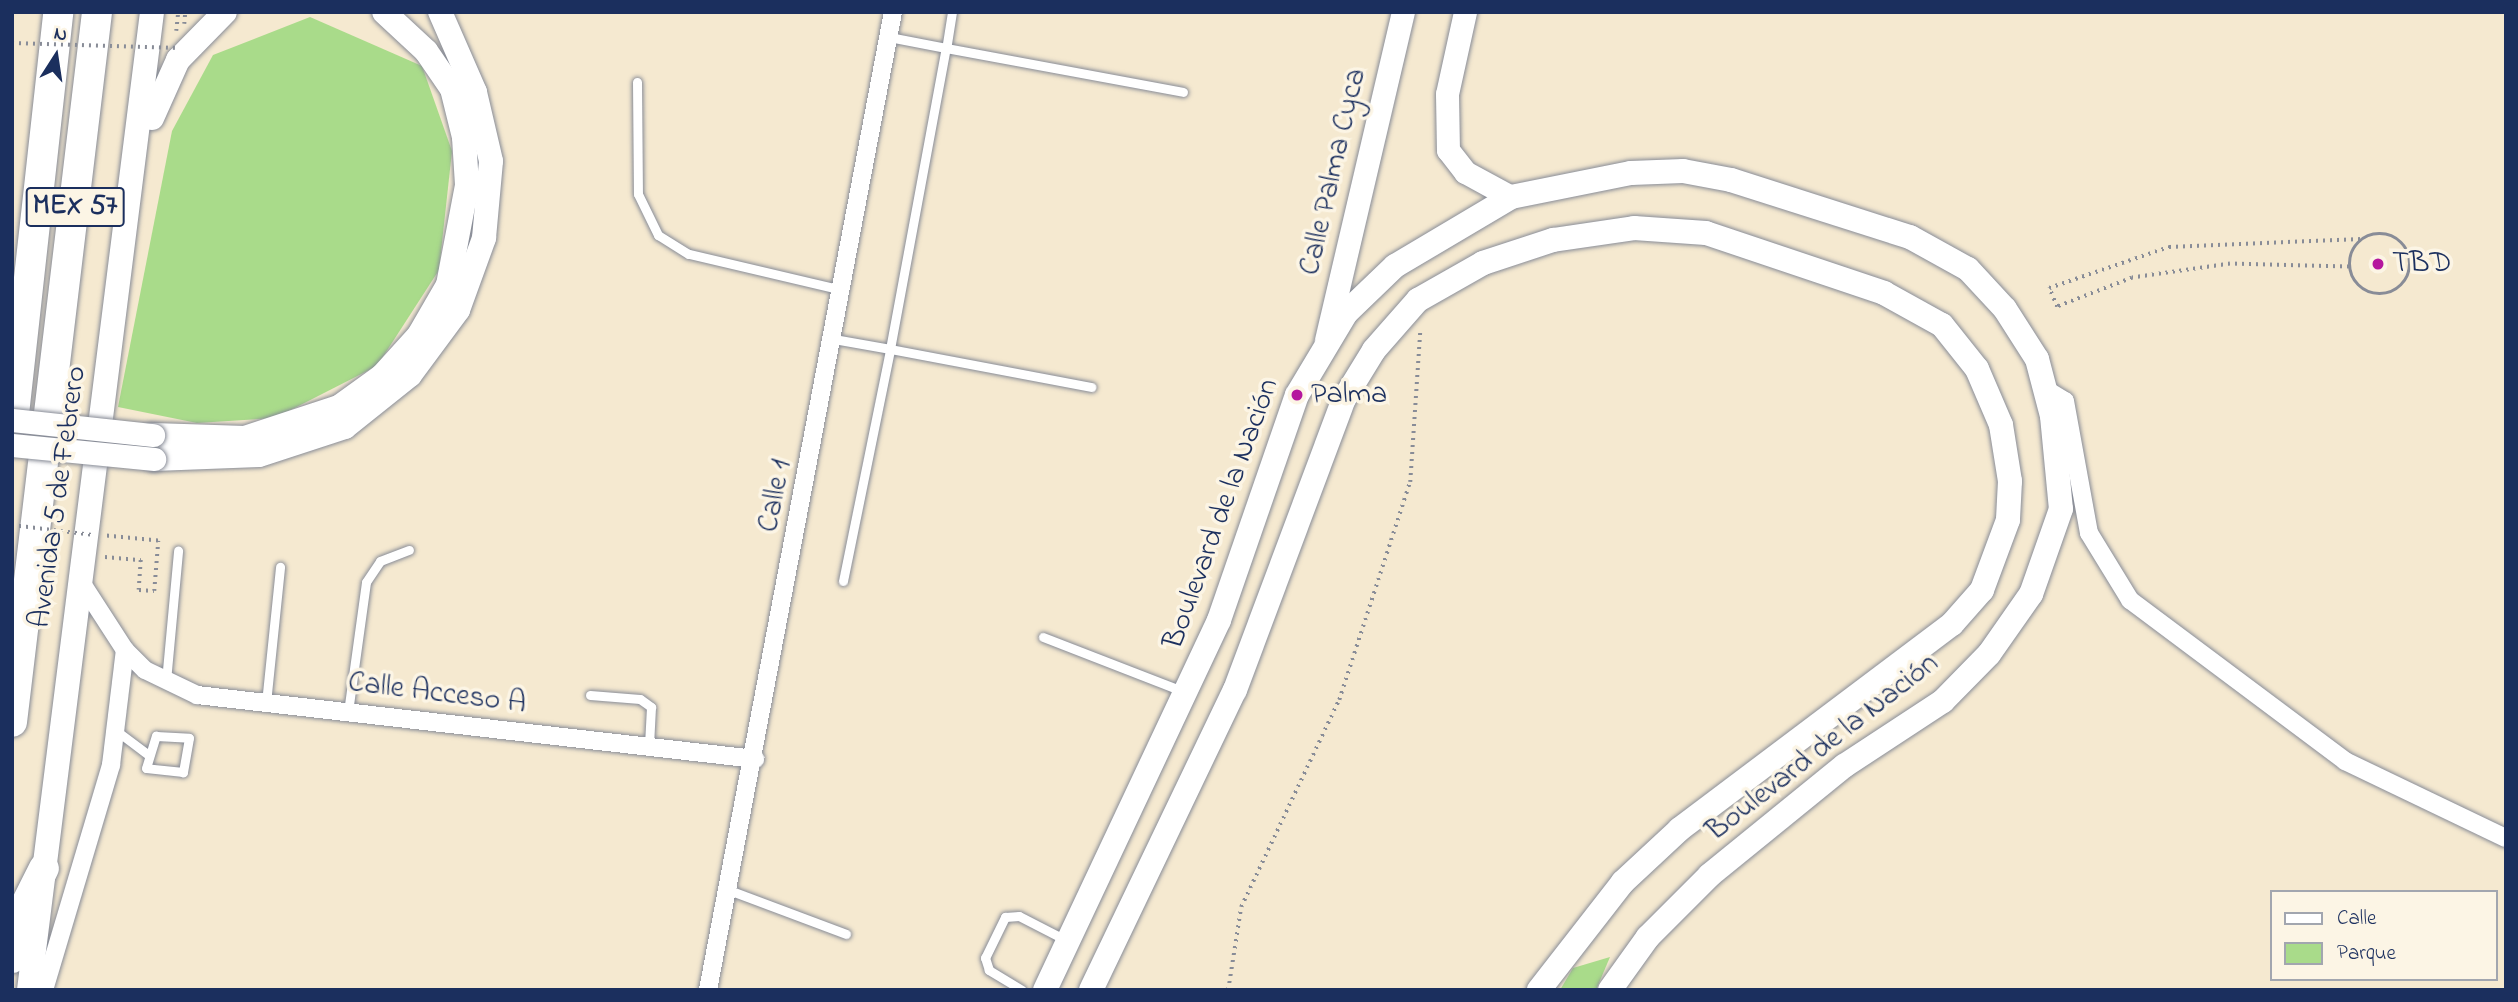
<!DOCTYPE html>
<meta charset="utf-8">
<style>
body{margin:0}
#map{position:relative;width:2518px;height:1002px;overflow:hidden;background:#f5e9d0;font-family:"Indie Flower",sans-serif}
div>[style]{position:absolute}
.green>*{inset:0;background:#a9db8a}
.path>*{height:3.5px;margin-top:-1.75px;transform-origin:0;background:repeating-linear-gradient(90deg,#888c97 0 2px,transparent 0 7px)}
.path>.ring{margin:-1.75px;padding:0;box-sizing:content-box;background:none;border:3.5px solid #888c97;border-radius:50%}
.roads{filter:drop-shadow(0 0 2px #888c97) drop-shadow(0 0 2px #888c97)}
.service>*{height:9px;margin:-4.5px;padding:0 4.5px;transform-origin:4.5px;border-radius:4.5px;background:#fff}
.minor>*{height:18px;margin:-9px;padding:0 9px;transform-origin:9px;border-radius:9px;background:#fff}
.tertiary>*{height:23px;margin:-11.5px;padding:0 11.5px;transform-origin:11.5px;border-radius:11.5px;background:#fff}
.secondary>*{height:24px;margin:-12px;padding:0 12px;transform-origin:12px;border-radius:12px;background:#fff}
.trunk>*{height:30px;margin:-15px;padding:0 15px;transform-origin:15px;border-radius:15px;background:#fff}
.path-bridge>*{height:3.5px;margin-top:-1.75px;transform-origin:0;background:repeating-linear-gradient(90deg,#888c97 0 2px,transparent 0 7px)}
.bridges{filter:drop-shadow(0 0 2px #888c97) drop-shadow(0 0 2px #888c97)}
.tertiary-bridge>*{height:23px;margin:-11.5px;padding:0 11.5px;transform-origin:11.5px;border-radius:11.5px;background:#fff}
.dots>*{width:19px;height:19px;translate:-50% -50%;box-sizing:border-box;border:4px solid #fcf5e5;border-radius:50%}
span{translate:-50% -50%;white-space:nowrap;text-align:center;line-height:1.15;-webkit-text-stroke:7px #fcf5e5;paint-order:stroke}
.shield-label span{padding:2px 5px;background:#fcf5e5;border:2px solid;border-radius:5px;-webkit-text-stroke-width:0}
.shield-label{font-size:28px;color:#1b2f5e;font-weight:700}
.street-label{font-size:30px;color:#1b2f5e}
.poi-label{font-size:30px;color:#1b2f5e}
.left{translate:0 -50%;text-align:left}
.frame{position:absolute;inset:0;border:14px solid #1b2f5e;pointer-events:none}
.legend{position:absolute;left:2270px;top:890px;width:228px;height:91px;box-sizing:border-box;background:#fcf5e5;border:2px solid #a2a6af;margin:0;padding:9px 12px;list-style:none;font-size:21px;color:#1b2f5e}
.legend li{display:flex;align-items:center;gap:14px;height:35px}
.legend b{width:35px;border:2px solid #a2a6af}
.north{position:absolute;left:21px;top:21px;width:70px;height:70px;-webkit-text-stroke:5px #fcf5e5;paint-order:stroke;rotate:12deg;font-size:19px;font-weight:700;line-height:28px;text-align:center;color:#1b2f5e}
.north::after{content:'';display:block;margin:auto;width:24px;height:32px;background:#1b2f5e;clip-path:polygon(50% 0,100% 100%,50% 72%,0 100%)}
</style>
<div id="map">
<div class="green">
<div style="clip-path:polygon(310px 17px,422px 66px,452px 151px,439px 270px,377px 366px,275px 418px,197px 423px,118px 407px,172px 131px,213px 55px)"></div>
<div style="clip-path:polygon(1610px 957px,1596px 990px,1560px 990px,1573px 968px)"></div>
</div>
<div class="path">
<div style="left:184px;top:24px;width:12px;rotate:-85deg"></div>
<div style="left:176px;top:31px;width:19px;rotate:-84deg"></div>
<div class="ring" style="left:2350px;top:234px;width:56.5px;height:56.5px"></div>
<div style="left:2349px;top:267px;width:119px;rotate:-178.6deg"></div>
<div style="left:2230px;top:264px;width:99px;rotate:171.9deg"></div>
<div style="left:2132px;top:278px;width:80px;rotate:158.9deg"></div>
<div style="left:2057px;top:307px;width:21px;rotate:-113deg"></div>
<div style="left:2049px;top:288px;width:127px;rotate:-18.9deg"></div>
<div style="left:2169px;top:247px;width:193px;rotate:-2.4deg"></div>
<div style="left:105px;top:557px;width:36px;rotate:5deg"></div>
<div style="left:141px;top:560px;width:30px;rotate:94deg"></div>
<div style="left:139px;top:590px;width:15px;rotate:4deg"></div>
<div style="left:154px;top:591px;width:50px;rotate:-85.4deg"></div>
<div style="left:158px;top:541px;width:52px;rotate:-174.5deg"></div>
<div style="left:1228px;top:990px;width:84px;rotate:-81.1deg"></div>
<div style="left:1241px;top:907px;width:229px;rotate:-64.7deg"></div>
<div style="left:1339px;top:700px;width:229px;rotate:-72deg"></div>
<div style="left:1410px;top:482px;width:152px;rotate:-86.2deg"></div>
</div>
<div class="roads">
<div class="service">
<div style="left:952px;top:12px;width:36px;rotate:99deg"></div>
<div style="left:946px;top:48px;width:241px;rotate:10.5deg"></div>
<div style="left:637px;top:82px;width:112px;rotate:89.5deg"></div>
<div style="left:638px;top:194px;width:46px;rotate:64deg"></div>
<div style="left:658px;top:235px;width:36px;rotate:32deg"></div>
<div style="left:689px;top:254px;width:158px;rotate:13.2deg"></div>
<div style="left:834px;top:339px;width:57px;rotate:10.1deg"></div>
<div style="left:890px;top:349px;width:306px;rotate:-79.5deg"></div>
<div style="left:946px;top:48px;width:58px;rotate:-169.1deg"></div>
<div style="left:843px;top:581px;width:237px;rotate:-78.5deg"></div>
<div style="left:890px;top:349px;width:205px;rotate:10.7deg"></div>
<div style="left:1043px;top:637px;width:149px;rotate:21.2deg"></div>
<div style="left:166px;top:681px;width:131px;rotate:-84.7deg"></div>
<div style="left:590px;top:695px;width:50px;rotate:4.6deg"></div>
<div style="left:640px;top:699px;width:14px;rotate:36deg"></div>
<div style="left:651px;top:707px;width:39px;rotate:93deg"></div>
<div style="left:266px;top:703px;width:137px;rotate:-84.1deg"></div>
<div style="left:348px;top:712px;width:131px;rotate:-82.1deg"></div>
<div style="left:366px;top:582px;width:25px;rotate:-56deg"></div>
<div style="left:380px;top:561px;width:31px;rotate:-21deg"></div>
<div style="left:118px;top:732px;width:36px;rotate:37deg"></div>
<div style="left:156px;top:736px;width:33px;rotate:3deg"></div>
<div style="left:189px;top:738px;width:35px;rotate:100deg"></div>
<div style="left:183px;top:772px;width:37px;rotate:-174deg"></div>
<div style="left:146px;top:768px;width:34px;rotate:-73deg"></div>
<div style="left:729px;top:890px;width:125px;rotate:20.6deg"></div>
<div style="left:1022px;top:990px;width:39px;rotate:-149deg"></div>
<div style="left:989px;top:970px;width:13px;rotate:-108deg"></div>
<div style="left:985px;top:958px;width:46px;rotate:-64deg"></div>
<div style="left:1005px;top:917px;width:14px;rotate:-4deg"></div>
<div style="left:1019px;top:916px;width:53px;rotate:27.1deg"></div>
</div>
<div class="minor">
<div style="left:2045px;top:389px;width:23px;rotate:31deg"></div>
<div style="left:2065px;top:401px;width:134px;rotate:79.7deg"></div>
<div style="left:2089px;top:533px;width:79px;rotate:58.5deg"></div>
<div style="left:2130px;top:600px;width:269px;rotate:36.8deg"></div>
<div style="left:2345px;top:761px;width:178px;rotate:25.6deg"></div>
<div style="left:79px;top:579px;width:85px;rotate:57.1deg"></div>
<div style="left:125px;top:650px;width:28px;rotate:45deg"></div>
<div style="left:145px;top:670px;width:58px;rotate:25.7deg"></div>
<div style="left:197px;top:695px;width:562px;rotate:6.54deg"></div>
<div style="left:44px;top:990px;width:235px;rotate:-73.4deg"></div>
<div style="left:111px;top:765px;width:116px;rotate:-83.1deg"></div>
<div style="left:708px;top:990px;width:995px;rotate:-79.29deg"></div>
</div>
<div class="tertiary">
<div style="left:1465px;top:12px;width:84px;rotate:102.4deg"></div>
<div style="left:1447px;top:94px;width:56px;rotate:89deg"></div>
<div style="left:1448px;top:150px;width:28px;rotate:52deg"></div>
<div style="left:1465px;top:172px;width:52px;rotate:28.5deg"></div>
<div style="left:1326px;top:340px;width:337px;rotate:-76.8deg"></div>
</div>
<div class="secondary">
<div style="left:152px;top:118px;width:64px;rotate:-65.9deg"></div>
<div style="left:178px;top:60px;width:67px;rotate:-45.6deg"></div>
<div style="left:153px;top:435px;width:92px;rotate:1.9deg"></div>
<div style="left:245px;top:438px;width:99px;rotate:-18.3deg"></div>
<div style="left:339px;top:407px;width:53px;rotate:-35.8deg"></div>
<div style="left:382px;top:376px;width:55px;rotate:-47.9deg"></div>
<div style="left:419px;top:335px;width:58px;rotate:-59.9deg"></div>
<div style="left:448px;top:285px;width:102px;rotate:-79.2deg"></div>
<div style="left:467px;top:185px;width:48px;rotate:-93.6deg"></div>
<div style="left:464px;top:137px;width:49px;rotate:-104deg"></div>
<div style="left:452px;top:89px;width:46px;rotate:-124.4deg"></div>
<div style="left:426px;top:51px;width:57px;rotate:-137.1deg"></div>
<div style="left:154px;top:459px;width:105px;rotate:-2.2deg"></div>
<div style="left:259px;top:455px;width:90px;rotate:-18deg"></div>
<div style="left:345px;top:427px;width:83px;rotate:-38.7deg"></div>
<div style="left:410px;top:375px;width:81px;rotate:-53.6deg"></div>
<div style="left:458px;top:310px;width:77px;rotate:-70.1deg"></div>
<div style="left:484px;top:238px;width:77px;rotate:-84.8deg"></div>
<div style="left:491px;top:161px;width:71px;rotate:-103.1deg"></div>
<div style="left:475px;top:92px;width:87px;rotate:-113.6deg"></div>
<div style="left:29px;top:990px;width:986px;rotate:-82.83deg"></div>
<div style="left:1045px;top:990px;width:409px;rotate:-64.8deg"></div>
<div style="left:1219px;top:620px;width:238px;rotate:-70.9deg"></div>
<div style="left:1297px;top:395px;width:96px;rotate:-59.1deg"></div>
<div style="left:1346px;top:313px;width:68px;rotate:-43.8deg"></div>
<div style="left:1395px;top:266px;width:135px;rotate:-30.7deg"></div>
<div style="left:1511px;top:197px;width:122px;rotate:-11.3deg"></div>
<div style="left:1631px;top:173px;width:52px;rotate:-2.2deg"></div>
<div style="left:1683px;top:171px;width:49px;rotate:10.6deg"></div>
<div style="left:1731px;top:180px;width:188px;rotate:17.7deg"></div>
<div style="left:1910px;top:237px;width:66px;rotate:28.9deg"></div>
<div style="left:1968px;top:269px;width:54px;rotate:47.2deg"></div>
<div style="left:2005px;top:309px;width:59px;rotate:57.4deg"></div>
<div style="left:2037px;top:359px;width:59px;rotate:75.3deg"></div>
<div style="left:2052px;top:416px;width:93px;rotate:84.5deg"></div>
<div style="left:2061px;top:509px;width:90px;rotate:109.4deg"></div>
<div style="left:2031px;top:594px;width:73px;rotate:125deg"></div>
<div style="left:1989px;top:654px;width:66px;rotate:134.4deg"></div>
<div style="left:1943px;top:701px;width:118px;rotate:146.7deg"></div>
<div style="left:1844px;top:766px;width:173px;rotate:140.9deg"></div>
<div style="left:1710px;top:875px;width:88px;rotate:135deg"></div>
<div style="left:1648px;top:937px;width:65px;rotate:125.6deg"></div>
<div style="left:1091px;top:990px;width:333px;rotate:-64.4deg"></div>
<div style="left:1235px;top:690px;width:311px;rotate:-69.5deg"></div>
<div style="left:1344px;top:399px;width:57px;rotate:-58.5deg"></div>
<div style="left:1374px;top:350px;width:67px;rotate:-48.7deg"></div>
<div style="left:1418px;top:300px;width:75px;rotate:-29.6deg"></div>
<div style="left:1483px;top:263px;width:74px;rotate:-18.2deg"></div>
<div style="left:1553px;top:240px;width:82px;rotate:-8.4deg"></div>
<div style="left:1634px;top:228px;width:72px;rotate:4deg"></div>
<div style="left:1706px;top:233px;width:188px;rotate:18.6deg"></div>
<div style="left:1884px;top:293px;width:66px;rotate:28.9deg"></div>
<div style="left:1942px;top:325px;width:56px;rotate:51.5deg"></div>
<div style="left:1977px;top:369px;width:61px;rotate:66.8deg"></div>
<div style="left:2001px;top:425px;width:57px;rotate:80.9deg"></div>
<div style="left:2010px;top:481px;width:39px;rotate:93deg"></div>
<div style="left:2008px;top:520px;width:75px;rotate:110.4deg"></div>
<div style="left:1982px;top:590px;width:45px;rotate:131.4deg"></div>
<div style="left:1952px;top:624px;width:341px;rotate:143deg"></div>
<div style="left:1680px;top:829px;width:78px;rotate:137.1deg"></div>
<div style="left:1623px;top:882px;width:137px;rotate:127.9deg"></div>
</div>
<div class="trunk">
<div style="left:12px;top:432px;width:423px;rotate:-83.7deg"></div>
<div style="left:12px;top:722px;width:715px;rotate:-83.17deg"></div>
<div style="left:12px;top:958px;width:45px;rotate:-78.4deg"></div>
<div style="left:21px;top:914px;width:51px;rotate:-63.4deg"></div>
</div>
</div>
<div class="path-bridge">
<div style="left:12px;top:43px;width:167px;rotate:1.7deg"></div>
<div style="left:12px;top:525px;width:83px;rotate:7deg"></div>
</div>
<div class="bridges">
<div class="tertiary-bridge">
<div style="left:12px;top:420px;width:142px;rotate:6.1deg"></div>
<div style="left:12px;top:445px;width:143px;rotate:5.6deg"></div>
</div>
</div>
<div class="dots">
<div style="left:2378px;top:264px;background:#b5179e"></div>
<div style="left:1297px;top:395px;background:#b5179e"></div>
</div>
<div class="shield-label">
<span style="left:75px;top:207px">MEX 57</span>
</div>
<div class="street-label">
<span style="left:1334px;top:172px;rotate:-77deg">Calle Palma Cyca</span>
<span style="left:776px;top:496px;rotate:-79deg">Calle 1</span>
<span style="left:59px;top:497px;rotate:-82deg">Avenida 5 de Febrero</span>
<span style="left:1222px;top:514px;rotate:-70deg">Boulevard de la Nación</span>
<span style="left:437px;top:694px;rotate:7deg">Calle Acceso A</span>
<span style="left:1823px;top:748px;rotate:-38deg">Boulevard de la Nación</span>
</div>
<div class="poi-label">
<span class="left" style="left:2392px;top:264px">TBD</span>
<span class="left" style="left:1311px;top:395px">Palma</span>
</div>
<div class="frame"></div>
<ul class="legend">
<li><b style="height:9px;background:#fff"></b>Calle</li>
<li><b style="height:19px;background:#a9db8a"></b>Parque</li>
</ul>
<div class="north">N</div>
</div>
